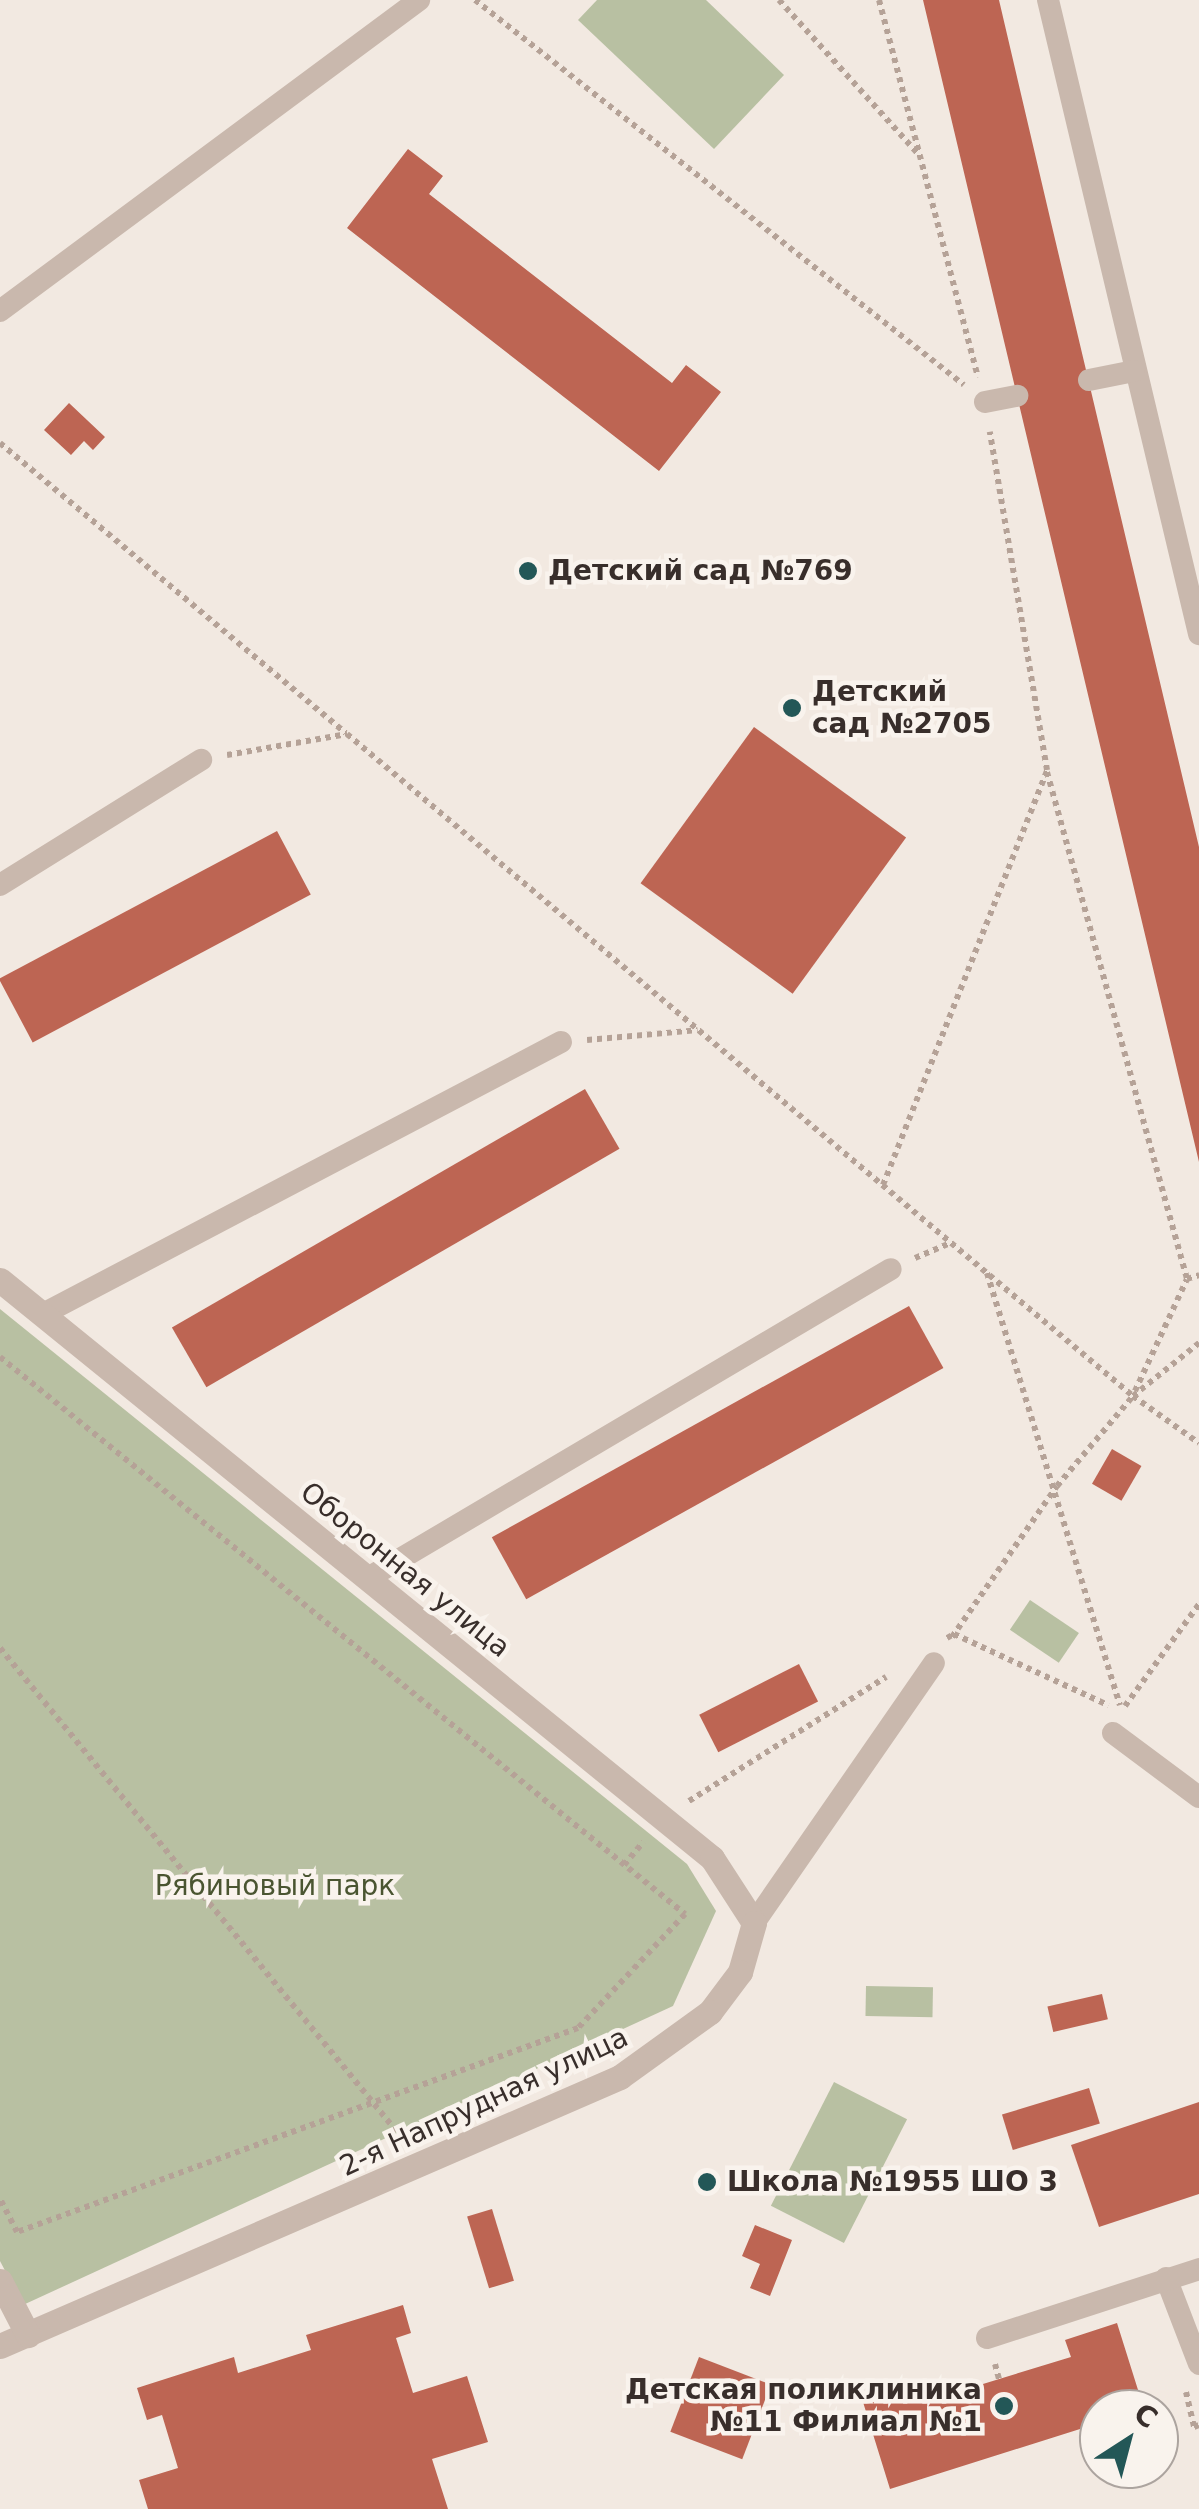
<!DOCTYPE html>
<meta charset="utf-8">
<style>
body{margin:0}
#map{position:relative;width:1199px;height:2509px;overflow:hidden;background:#f2e9e1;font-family:"DejaVu Sans",sans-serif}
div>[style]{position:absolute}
.green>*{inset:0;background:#b8c0a2;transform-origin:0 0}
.building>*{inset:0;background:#bd6553;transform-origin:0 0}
.path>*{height:6px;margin-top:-3px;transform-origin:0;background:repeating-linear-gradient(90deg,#b5a297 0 5px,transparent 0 10px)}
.service>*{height:22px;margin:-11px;padding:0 11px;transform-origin:11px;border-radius:11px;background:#c9b8ad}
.minor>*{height:25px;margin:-12.5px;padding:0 12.5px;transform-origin:12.5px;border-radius:12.5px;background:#c9b8ad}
.dots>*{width:28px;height:28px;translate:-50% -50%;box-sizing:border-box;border:5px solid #f9f3ed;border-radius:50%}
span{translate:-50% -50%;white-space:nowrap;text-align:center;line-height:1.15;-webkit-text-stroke:9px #f9f3ed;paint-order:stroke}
.poi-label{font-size:28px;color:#382e2b;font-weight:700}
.left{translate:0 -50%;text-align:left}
.right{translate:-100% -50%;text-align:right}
.street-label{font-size:28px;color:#382e2b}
.park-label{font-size:28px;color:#4a5531}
.north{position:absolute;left:1079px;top:2389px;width:100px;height:100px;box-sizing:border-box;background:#f9f3ed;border:2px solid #aca49f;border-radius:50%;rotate:36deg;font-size:28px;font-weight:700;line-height:40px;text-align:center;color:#382e2b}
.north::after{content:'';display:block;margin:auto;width:35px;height:45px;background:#235757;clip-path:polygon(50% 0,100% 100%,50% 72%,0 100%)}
</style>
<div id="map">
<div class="green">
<div style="clip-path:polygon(597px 0,706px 0,784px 75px,714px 149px,578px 20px)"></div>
<div style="clip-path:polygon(0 1309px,687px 1864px,716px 1911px,673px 2006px,23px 2305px,0 2261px)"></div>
<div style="left:1030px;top:1600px;width:59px;height:36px;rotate:34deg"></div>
<div style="left:866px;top:1986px;width:67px;height:30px;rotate:1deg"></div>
<div style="left:834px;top:2082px;width:82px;height:139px;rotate:27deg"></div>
</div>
<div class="building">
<div style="clip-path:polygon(923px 0,999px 0,1050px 218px,1199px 847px,1199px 1162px)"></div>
<div style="clip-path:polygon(408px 149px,443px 176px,429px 194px,672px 383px,686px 365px,721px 392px,659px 471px,347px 228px)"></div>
<div style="clip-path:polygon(69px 403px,105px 437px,93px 450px,84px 441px,71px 455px,44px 430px)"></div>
<div style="left:754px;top:727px;width:188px;height:193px;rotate:36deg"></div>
<div style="left:277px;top:831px;width:72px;height:315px;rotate:62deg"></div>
<div style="left:585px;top:1089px;width:69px;height:477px;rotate:60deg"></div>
<div style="left:909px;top:1306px;width:71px;height:477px;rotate:61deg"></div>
<div style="left:1112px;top:1449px;width:34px;height:40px;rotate:30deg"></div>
<div style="left:799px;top:1664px;width:42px;height:112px;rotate:63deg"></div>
<div style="left:1102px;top:1994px;width:26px;height:56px;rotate:77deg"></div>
<div style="left:1089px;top:2088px;width:37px;height:91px;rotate:73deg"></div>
<div style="clip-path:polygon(1199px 2102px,1199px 2194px,1099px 2227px,1071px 2145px)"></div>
<div style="left:492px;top:2209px;width:75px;height:26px;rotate:73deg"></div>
<div style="clip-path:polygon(755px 2225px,792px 2240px,770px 2296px,750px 2288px,760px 2264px,742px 2256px)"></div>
<div style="clip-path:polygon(403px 2305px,411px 2333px,396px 2338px,413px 2393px,467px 2376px,488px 2442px,432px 2459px,448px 2509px,148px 2509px,139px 2480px,178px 2468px,162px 2415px,147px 2420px,137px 2388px,234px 2357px,238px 2373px,311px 2350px,306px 2335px)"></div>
<div style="clip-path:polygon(1117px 2323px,1144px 2409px,1099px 2409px,1099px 2423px,890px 2489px,863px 2402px,915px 2386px,921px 2403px,1071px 2357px,1065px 2340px)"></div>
<div style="left:699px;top:2357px;width:77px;height:80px;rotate:21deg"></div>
</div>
<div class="path">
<div style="left:475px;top:0;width:622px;rotate:38.21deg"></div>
<div style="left:779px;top:0;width:209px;rotate:47.9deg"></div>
<div style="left:879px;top:0;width:390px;rotate:75.3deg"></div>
<div style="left:0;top:443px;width:451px;rotate:40deg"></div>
<div style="left:227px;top:755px;width:122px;rotate:-9.9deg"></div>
<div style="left:347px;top:734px;width:1028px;rotate:40.11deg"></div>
<div style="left:1133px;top:1396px;width:81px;rotate:35.5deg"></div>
<div style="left:1047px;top:772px;width:526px;rotate:74.56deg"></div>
<div style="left:1187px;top:1279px;width:13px;rotate:-18deg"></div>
<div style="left:587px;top:1040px;width:111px;rotate:-5.1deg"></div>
<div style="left:883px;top:1185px;width:446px;rotate:-68.4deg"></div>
<div style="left:1047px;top:770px;width:343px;rotate:-99.6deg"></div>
<div style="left:915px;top:1258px;width:39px;rotate:-23deg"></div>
<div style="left:987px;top:1273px;width:452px;rotate:72.9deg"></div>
<div style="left:0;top:1357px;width:883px;rotate:39.12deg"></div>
<div style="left:685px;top:1914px;width:156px;rotate:133.2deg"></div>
<div style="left:578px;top:2028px;width:597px;rotate:160.02deg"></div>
<div style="left:17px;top:2232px;width:37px;rotate:-117deg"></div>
<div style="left:1135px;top:1391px;width:123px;rotate:-65.1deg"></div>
<div style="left:952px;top:1637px;width:184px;rotate:-55.2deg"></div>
<div style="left:1057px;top:1486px;width:118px;rotate:-49.8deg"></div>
<div style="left:1133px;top:1396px;width:85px;rotate:-38.8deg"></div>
<div style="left:947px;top:1638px;width:8px;rotate:-30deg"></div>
<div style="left:954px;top:1634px;width:170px;rotate:24.8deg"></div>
<div style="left:0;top:1648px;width:634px;rotate:50.63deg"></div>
<div style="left:1125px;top:1706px;width:126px;rotate:-54deg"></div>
<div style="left:689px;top:1801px;width:233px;rotate:-32.2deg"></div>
<div style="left:624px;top:1865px;width:30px;rotate:-50deg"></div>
<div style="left:995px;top:2364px;width:16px;rotate:75deg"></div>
<div style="left:1186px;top:2392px;width:36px;rotate:77deg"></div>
<div style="left:1194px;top:2427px;width:5px;rotate:-22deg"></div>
</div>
<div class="service">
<div style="left:1048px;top:0;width:652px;rotate:76.6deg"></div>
<div style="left:0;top:311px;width:522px;rotate:-36.58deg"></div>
<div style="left:1089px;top:380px;width:46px;rotate:-11.3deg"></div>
<div style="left:985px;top:402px;width:33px;rotate:-11deg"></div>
<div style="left:0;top:885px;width:237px;rotate:-31.9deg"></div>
<div style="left:43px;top:1314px;width:585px;rotate:-27.7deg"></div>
<div style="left:368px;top:1578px;width:607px;rotate:-30.58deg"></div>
<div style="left:1113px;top:1733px;width:107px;rotate:36.7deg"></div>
<div style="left:754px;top:1923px;width:316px;rotate:-55.3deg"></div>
<div style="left:1166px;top:2278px;width:92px;rotate:69deg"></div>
<div style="left:987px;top:2338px;width:223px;rotate:-18deg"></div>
</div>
<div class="minor">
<div style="left:0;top:1280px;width:917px;rotate:39.07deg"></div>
<div style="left:712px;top:1858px;width:77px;rotate:57.1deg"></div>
<div style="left:754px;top:1923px;width:51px;rotate:105.9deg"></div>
<div style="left:740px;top:1972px;width:50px;rotate:126.9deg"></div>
<div style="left:710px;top:2012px;width:111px;rotate:144.2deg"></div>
<div style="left:620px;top:2077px;width:676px;rotate:156.55deg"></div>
<div style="left:0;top:2281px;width:61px;rotate:62.6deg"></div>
</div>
<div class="dots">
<div style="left:528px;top:571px;background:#235757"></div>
<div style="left:792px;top:708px;background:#235757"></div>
<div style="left:707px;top:2182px;background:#235757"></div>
<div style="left:1004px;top:2406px;background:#235757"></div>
</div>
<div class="poi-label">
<span class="left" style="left:548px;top:571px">Детский сад №769</span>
<span class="left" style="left:812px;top:708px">Детский<br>сад №2705</span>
<span class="left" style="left:727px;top:2182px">Школа №1955 ШО 3</span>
<span class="right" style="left:982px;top:2406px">Детская поликлиника<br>№11 Филиал №1</span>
</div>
<div class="street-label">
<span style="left:405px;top:1570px;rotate:39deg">Оборонная улица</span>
<span style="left:484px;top:2102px;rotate:-25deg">2-я Напрудная улица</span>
</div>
<div class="park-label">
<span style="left:275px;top:1886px">Рябиновый парк</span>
</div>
<div class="north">С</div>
</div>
